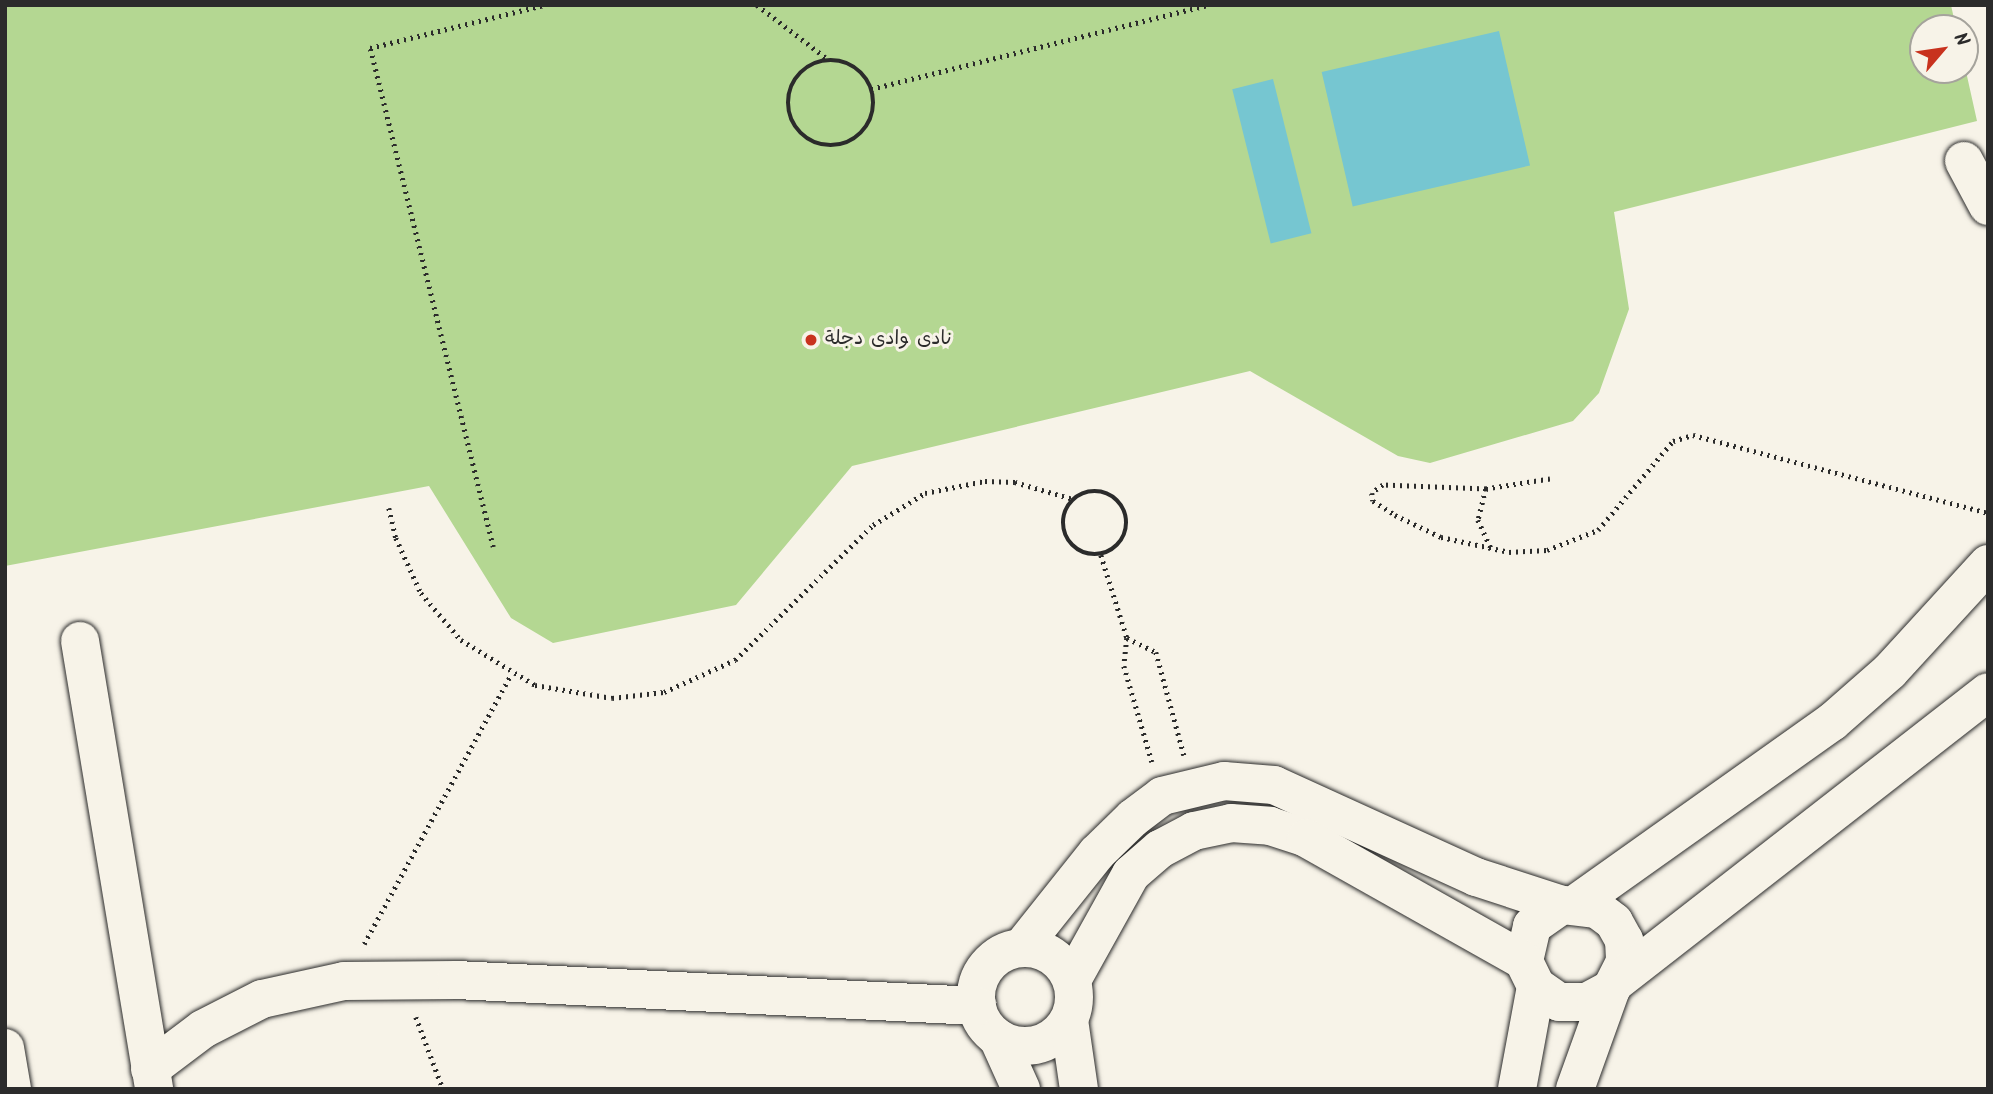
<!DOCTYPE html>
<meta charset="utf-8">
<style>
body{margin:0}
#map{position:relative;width:1993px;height:1094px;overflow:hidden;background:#f7f3e8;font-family:Kalam,"Playpen Sans Arabic",sans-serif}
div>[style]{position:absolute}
.green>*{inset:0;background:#b4d792}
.water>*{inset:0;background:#76c6d1;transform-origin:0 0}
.path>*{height:4.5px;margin-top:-2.25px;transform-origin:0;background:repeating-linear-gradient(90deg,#2b2b2b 0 2px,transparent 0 7px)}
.path>.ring{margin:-2.25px;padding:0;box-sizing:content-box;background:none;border:4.5px solid #2b2b2b;border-radius:50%}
.roads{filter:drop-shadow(0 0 2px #2b2b2b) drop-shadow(0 0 2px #2b2b2b)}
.minor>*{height:38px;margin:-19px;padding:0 19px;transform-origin:19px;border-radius:19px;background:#f7f3e8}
.minor>.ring{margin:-19px;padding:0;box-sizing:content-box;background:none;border:38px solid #f7f3e8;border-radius:50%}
.major>*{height:38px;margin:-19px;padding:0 19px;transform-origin:19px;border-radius:19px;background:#f7f3e8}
.dots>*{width:19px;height:19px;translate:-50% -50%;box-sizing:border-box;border:4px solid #f7f3e8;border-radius:50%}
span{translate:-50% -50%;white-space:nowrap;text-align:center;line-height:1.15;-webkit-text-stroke:6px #f7f3e8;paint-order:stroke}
.poi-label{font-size:19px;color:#2b2b2b}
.left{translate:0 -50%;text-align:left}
.frame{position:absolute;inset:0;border:7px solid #2b2b2b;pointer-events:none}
.north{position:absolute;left:1909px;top:14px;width:70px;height:70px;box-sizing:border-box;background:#f7f3e8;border:2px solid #a5a39c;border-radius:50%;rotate:61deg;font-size:19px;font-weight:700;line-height:28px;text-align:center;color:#2b2b2b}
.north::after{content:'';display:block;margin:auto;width:24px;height:32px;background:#c8321e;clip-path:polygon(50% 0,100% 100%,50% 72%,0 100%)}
</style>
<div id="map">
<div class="green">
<div style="clip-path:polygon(5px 5px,1951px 5px,1956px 28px,1923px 28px,1923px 70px,1965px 67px,1977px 121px,1614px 212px,1629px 309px,1599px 393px,1573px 421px,1430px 463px,1398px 456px,1250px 371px,852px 466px,736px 605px,553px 643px,511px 618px,429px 486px,5px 566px)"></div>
</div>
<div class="water">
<div style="left:1499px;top:31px;width:138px;height:182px;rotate:77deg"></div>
<div style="left:1273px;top:79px;width:159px;height:42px;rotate:76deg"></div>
</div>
<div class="path">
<div style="left:757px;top:5px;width:91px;rotate:37.4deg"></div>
<div class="ring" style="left:788px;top:60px;width:81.5px;height:81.5px"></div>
<div style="left:871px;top:89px;width:346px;rotate:-14deg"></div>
<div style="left:1550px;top:479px;width:65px;rotate:171.1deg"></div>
<div style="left:1486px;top:489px;width:103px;rotate:-177.8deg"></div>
<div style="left:1383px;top:485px;width:14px;rotate:144deg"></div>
<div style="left:1372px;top:493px;width:8px;rotate:83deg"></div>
<div style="left:1373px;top:501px;width:26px;rotate:32deg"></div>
<div style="left:1395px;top:515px;width:51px;rotate:25.6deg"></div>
<div style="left:1441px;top:537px;width:70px;rotate:12.4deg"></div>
<div style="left:1509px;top:552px;width:38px;rotate:-3deg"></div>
<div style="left:1547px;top:550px;width:55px;rotate:-21.4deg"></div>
<div style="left:1598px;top:530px;width:116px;rotate:-49.9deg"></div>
<div style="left:1673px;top:441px;width:21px;rotate:-17deg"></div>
<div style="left:1693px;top:435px;width:305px;rotate:14.8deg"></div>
<div style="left:1486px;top:489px;width:32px;rotate:104deg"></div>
<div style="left:1478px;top:520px;width:31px;rotate:65deg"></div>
<div class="ring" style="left:1063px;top:491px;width:59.5px;height:59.5px"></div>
<div style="left:389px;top:508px;width:31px;rotate:77deg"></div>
<div style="left:396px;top:538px;width:60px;rotate:65.6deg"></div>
<div style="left:421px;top:593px;width:62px;rotate:49.6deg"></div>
<div style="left:461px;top:640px;width:87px;rotate:31.3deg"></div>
<div style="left:535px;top:685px;width:78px;rotate:9.6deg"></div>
<div style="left:612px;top:698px;width:52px;rotate:-6.6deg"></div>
<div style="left:664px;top:692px;width:78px;rotate:-24.3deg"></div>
<div style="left:735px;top:660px;width:193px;rotate:-44.4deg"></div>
<div style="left:873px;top:525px;width:61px;rotate:-31.6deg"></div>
<div style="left:925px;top:493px;width:61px;rotate:-11.3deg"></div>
<div style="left:985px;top:481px;width:30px;rotate:2deg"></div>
<div style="left:1015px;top:482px;width:60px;rotate:16.3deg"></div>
<div style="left:493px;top:547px;width:514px;rotate:-103.85deg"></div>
<div style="left:370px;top:48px;width:179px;rotate:-13.9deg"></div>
<div style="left:1101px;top:555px;width:87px;rotate:72.6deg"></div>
<div style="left:1127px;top:638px;width:28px;rotate:96deg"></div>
<div style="left:1124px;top:666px;width:100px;rotate:73.7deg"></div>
<div style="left:1127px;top:638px;width:32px;rotate:26deg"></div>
<div style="left:1156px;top:652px;width:107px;rotate:74.8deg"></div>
<div style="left:364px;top:944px;width:307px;rotate:-61.4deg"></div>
<div style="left:416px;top:1017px;width:77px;rotate:69.4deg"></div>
</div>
<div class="roads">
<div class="minor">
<div style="left:1964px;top:161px;width:51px;rotate:61.9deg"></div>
<div style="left:80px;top:641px;width:454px;rotate:80.6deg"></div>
<div style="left:1577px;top:903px;width:313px;rotate:-35.4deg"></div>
<div style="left:1832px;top:722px;width:77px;rotate:-41.3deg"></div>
<div style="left:1890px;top:671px;width:145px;rotate:-47.5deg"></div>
<div style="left:1022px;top:947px;width:120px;rotate:-51.4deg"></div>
<div style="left:1097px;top:853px;width:50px;rotate:-44.2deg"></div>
<div style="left:1133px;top:818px;width:36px;rotate:-37deg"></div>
<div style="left:1162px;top:796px;width:64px;rotate:-13.6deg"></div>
<div style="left:1224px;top:781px;width:50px;rotate:4.6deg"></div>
<div style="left:1274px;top:785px;width:222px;rotate:24.5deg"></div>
<div style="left:1476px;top:877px;width:90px;rotate:18deg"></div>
<div style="left:1562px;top:905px;width:35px;rotate:7deg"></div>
<div style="left:1597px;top:909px;width:21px;rotate:37deg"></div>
<div style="left:1614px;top:922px;width:21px;rotate:61deg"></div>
<div style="left:1624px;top:940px;width:22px;rotate:87deg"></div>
<div style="left:1625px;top:962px;width:30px;rotate:117deg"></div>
<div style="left:1611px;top:989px;width:27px;rotate:152deg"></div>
<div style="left:1587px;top:1002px;width:28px;rotate:180deg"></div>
<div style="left:1559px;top:1002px;width:28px;rotate:-145deg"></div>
<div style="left:1536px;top:986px;width:28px;rotate:-116deg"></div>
<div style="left:1524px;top:961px;width:36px;rotate:-77deg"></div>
<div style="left:1532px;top:926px;width:37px;rotate:-35deg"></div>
<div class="ring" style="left:976px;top:948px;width:60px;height:60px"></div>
<div style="left:1072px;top:980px;width:121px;rotate:-60.9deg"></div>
<div style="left:1131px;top:874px;width:38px;rotate:-41deg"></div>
<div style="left:1160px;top:849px;width:38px;rotate:-28deg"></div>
<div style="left:1194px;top:831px;width:38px;rotate:-12deg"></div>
<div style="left:1231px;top:823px;width:39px;rotate:4deg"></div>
<div style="left:1270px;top:826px;width:38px;rotate:18deg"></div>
<div style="left:1306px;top:838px;width:250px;rotate:29.4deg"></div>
<div style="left:1617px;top:981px;width:470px;rotate:-37.9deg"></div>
<div style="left:1069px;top:1020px;width:70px;rotate:81.8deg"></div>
<div style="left:998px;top:1038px;width:56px;rotate:65.7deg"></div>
<div style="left:150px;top:1069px;width:66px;rotate:-37deg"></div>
<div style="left:203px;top:1029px;width:66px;rotate:-27deg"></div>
<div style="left:262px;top:999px;width:84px;rotate:-12.4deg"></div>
<div style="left:344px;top:981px;width:112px;rotate:-0.5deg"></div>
<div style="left:456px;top:980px;width:522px;rotate:2.86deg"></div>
<div style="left:1517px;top:1089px;width:105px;rotate:-79.5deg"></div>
<div style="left:1575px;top:1089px;width:106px;rotate:-70.2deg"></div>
</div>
<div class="major">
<div style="left:5px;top:1048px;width:42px;rotate:80.3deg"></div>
</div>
</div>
<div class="dots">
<div style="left:811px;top:340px;background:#c8321e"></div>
</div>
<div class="poi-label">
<span class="left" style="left:825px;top:340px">نادى وادى دجلة</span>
</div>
<div class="frame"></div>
<div class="north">N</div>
</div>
